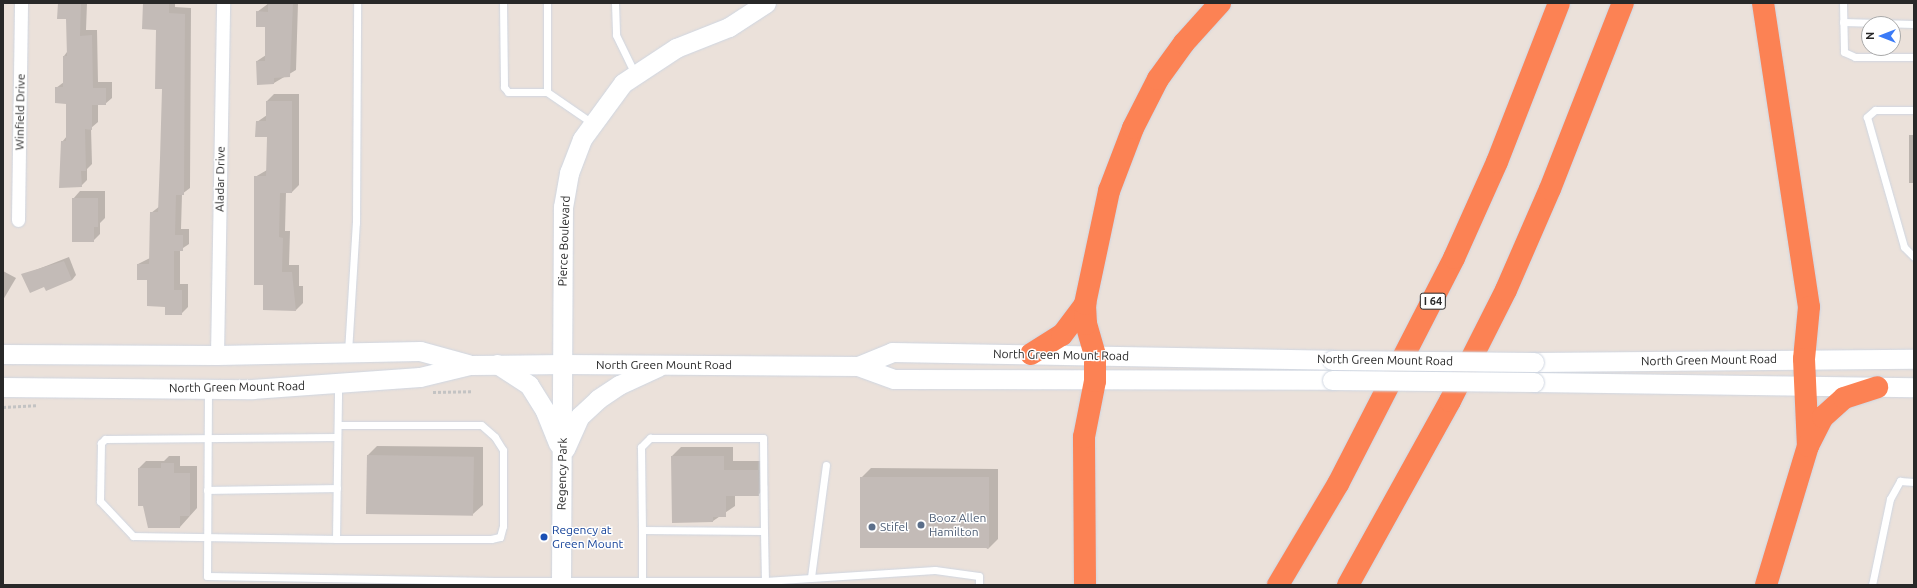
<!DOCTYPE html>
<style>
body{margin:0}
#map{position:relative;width:1917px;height:588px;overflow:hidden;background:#ebe1da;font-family:Ubuntu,sans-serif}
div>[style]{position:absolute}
.shadow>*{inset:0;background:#0003;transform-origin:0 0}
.building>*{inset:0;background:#c3bbb7;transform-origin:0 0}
.path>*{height:2.5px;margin-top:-1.25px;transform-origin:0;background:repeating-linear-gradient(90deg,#c3c3c3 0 3px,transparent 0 5px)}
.roads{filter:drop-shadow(0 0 1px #cfd6e1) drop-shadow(0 0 1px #cfd6e1)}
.lane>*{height:7px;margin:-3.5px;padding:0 3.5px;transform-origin:3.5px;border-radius:3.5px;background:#fff}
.street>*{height:13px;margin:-6.5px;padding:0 6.5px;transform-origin:6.5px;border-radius:6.5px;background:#fff}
.secondary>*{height:19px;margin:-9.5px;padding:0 9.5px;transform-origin:9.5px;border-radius:9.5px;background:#fff}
.highway>*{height:22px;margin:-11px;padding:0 11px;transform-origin:11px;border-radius:11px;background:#fc8254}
.bridges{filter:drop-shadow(0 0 1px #cfd6e1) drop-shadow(0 0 1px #cfd6e1)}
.secondary-bridge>*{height:19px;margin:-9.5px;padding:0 9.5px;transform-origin:9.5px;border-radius:9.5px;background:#fff}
.dots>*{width:11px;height:11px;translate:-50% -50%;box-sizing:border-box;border:2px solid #fff;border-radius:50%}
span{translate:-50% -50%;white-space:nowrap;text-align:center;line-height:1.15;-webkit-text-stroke:3px #fff;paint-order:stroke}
.shield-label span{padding:1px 3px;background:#fff;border:1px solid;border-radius:3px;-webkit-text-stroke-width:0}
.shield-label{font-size:11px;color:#282828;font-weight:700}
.street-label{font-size:12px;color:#282828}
.service-label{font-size:12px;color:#4e5e75}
.left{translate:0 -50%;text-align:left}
.transit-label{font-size:12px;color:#164399}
.frame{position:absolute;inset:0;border:4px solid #282828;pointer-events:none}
.north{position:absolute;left:1861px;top:16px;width:40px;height:40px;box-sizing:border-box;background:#fff;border:1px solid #a9a9a9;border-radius:50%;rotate:270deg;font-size:11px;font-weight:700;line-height:16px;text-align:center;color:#282828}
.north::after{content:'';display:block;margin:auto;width:14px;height:18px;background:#3b7bf7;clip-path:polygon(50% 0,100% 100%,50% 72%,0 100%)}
</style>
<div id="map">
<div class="shadow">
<div style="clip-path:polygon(59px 3px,87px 3px,86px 30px,97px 30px,98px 82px,112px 82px,112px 98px,105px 104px,98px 104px,98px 122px,91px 128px,92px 164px,87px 169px,87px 180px,81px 186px,62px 142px,67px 136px,67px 103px,56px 88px,64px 82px,64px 56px,67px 52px,67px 18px)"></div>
<div style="clip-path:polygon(144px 3px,175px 3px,175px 7px,191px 8px,190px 188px,182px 194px,181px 229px,189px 229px,189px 244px,180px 250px,180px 284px,188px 284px,188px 307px,181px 314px,166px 306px,138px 264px,150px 258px,151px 213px,160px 206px,163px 88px,157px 29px)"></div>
<div style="clip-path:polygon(269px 3px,298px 3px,296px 70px,274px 83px,257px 61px,266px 55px,266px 26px,257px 12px)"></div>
<div style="clip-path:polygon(274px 94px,299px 94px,299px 185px,292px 192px,286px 192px,285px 231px,290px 231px,289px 265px,299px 265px,299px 286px,303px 286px,303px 303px,296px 310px,264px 285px,255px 177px,267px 170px,268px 136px,257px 122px,267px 115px,267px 101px)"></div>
<div style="left:1914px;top:135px;width:48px;height:5px;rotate:90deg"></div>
<div style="clip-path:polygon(80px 191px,105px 191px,105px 218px,100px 223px,100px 234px,93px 241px,73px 199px)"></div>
<div style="clip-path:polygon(69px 257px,76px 275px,72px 280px,44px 286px,23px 275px)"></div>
<div style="clip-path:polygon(3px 271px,16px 278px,3px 300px)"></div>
<div style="clip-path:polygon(377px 446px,483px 447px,483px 505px,473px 514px,368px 455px)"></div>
<div style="clip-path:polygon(681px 447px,733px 447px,733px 461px,767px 461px,768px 485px,758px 495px,735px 495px,735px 506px,713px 521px,672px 456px)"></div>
<div style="clip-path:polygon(169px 456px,180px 456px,180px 466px,197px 466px,197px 508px,180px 527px,139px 468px,146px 461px,164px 461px)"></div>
<div style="clip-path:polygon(871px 468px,998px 469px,998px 539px,988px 549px,861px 478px)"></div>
</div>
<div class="building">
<div style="clip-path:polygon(58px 3px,81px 3px,80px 36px,92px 35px,93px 88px,106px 88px,106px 105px,92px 105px,92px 130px,85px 129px,86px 171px,81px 171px,82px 187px,59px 188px,61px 141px,66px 141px,66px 104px,55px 103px,55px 87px,63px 87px,63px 56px,67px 56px,66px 19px,57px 19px)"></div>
<div style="clip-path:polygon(143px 3px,169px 3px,169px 13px,185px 14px,184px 195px,176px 195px,175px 235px,183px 235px,183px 251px,174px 251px,174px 290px,182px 290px,182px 315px,165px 315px,165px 307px,147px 306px,147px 280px,137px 280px,137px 264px,149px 264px,150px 212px,158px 212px,160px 158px,162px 89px,155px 89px,156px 30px,142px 29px)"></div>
<div style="clip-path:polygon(268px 3px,293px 3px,290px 77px,274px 78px,274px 84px,257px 85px,256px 61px,265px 61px,265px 27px,256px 27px,256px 11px,268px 12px)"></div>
<div style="clip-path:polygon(266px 101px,292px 101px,292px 193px,280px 193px,279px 237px,283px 238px,282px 272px,292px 272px,296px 311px,263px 310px,263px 285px,254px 285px,254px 176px,266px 176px,267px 137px,255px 137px,256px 121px,266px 121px)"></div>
<div style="clip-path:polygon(72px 198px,98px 198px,98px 227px,94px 227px,94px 242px,72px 242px)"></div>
<div style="clip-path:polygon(64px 261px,72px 280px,46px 291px,44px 287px,30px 293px,21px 274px)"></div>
<div style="left:367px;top:455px;width:107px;height:59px;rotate:1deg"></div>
<div style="clip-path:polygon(671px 456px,724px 456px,724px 470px,758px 470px,759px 496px,726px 496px,726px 517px,713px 517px,713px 522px,672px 523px)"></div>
<div style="clip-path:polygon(161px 463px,174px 463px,174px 473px,190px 473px,190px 516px,180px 516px,180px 528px,148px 528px,143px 506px,138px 506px,138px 468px,161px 468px)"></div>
<div style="left:860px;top:477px;width:129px;height:71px"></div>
</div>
<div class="path">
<div style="left:433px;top:392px;width:39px;rotate:-1deg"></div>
<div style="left:3px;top:407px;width:33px;rotate:-3deg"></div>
</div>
<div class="roads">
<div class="lane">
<div style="left:503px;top:3px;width:84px;rotate:89.3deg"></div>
<div style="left:504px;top:87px;width:6px;rotate:51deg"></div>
<div style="left:508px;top:92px;width:39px"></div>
<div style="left:547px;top:92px;width:55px;rotate:34.6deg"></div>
<div style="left:547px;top:3px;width:89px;rotate:90deg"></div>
<div style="left:615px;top:3px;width:32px;rotate:88deg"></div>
<div style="left:616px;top:35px;width:43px;rotate:64deg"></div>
<div style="left:1843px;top:3px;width:49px;rotate:88.8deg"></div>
<div style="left:1844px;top:52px;width:12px;rotate:24deg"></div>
<div style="left:1855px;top:57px;width:59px"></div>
<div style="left:1843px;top:22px;width:71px;rotate:1.6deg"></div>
<div style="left:1914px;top:110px;width:39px;rotate:180deg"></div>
<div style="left:1875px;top:110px;width:11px;rotate:139deg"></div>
<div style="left:1867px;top:117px;width:135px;rotate:74.1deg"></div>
<div style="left:1904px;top:247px;width:14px;rotate:45deg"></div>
<div style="left:348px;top:352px;width:129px;rotate:-86.5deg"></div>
<div style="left:356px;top:223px;width:220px;rotate:-89.7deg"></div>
<div style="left:208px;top:389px;width:187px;rotate:90.3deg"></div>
<div style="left:207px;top:576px;width:287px;rotate:1deg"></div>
<div style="left:494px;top:581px;width:271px"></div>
<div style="left:765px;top:581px;width:170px;rotate:-3.7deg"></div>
<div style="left:935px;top:570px;width:44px;rotate:7.8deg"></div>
<div style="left:979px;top:576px;width:9px;rotate:90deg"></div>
<div style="left:337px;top:437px;width:232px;rotate:179.5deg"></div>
<div style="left:105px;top:439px;width:6px;rotate:135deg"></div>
<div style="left:101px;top:443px;width:58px;rotate:91deg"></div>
<div style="left:100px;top:501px;width:48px;rotate:46.7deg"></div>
<div style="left:133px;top:536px;width:203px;rotate:0.8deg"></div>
<div style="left:336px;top:539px;width:142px;rotate:-89.2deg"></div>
<div style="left:338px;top:397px;width:13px;rotate:-90deg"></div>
<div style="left:207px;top:490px;width:130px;rotate:-0.9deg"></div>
<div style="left:642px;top:530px;width:83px;rotate:-90.7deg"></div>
<div style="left:641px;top:447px;width:13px;rotate:-45deg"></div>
<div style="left:650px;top:438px;width:113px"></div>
<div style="left:763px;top:438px;width:93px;rotate:89.4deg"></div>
<div style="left:336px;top:539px;width:155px"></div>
<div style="left:491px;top:539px;width:9px;rotate:-13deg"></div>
<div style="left:500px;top:537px;width:11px;rotate:-75deg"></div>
<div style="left:503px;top:526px;width:76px;rotate:-90deg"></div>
<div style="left:503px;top:450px;width:15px;rotate:-122deg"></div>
<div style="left:495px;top:437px;width:18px;rotate:-139deg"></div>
<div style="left:481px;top:425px;width:143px;rotate:180deg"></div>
<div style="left:811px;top:577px;width:113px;rotate:-82.4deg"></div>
<div style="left:642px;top:582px;width:52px;rotate:-90deg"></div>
<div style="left:642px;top:530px;width:122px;rotate:0.5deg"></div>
<div style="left:764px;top:531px;width:54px;rotate:88.9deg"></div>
<div style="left:1872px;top:585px;width:88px;rotate:-78.2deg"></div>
<div style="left:1890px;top:499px;width:21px;rotate:-61deg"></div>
<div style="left:1900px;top:481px;width:14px;rotate:4deg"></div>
</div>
<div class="street">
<div style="left:18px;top:220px;width:217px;rotate:-89.2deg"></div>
<div style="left:217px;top:355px;width:352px;rotate:-89deg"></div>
</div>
<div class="secondary">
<div style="left:3px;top:354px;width:214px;rotate:0.3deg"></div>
<div style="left:217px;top:355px;width:203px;rotate:-1.1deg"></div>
<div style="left:420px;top:351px;width:50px;rotate:15.2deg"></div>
<div style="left:1534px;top:362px;width:380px;rotate:-0.5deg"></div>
<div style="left:497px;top:364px;width:38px;rotate:33deg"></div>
<div style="left:529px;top:385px;width:31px;rotate:58deg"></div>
<div style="left:545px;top:411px;width:35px;rotate:68deg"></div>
<div style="left:858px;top:366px;width:37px;rotate:-22deg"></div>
<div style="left:892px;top:352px;width:440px;rotate:1deg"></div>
<div style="left:1534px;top:382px;width:380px;rotate:0.8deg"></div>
<div style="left:3px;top:387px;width:249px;rotate:0.5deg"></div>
<div style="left:252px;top:389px;width:168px;rotate:-4.1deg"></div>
<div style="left:420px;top:377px;width:51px;rotate:-13.5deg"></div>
<div style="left:470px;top:365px;width:93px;rotate:-0.6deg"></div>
<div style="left:563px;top:364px;width:295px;rotate:0.4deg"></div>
<div style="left:858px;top:366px;width:38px;rotate:20deg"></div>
<div style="left:894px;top:379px;width:438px;rotate:0.1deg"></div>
<div style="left:565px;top:449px;width:36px;rotate:-66deg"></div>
<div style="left:580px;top:416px;width:25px;rotate:-43deg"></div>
<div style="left:598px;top:399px;width:25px;rotate:-34deg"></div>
<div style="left:619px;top:385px;width:43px;rotate:-24.8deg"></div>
<div style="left:561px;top:585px;width:378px;rotate:-89.7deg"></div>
<div style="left:563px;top:207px;width:35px;rotate:-80deg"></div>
<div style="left:569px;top:173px;width:36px;rotate:-69deg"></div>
<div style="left:582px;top:139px;width:69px;rotate:-53.8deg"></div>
<div style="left:623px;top:83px;width:64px;rotate:-33.4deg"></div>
<div style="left:676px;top:48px;width:57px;rotate:-21.6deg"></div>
<div style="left:729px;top:27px;width:44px;rotate:-33deg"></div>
</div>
<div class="highway">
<div style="left:1763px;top:3px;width:307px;rotate:81.4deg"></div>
<div style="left:1809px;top:307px;width:52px;rotate:95.5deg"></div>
<div style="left:1804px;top:359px;width:87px;rotate:87.4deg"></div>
<div style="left:1031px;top:354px;width:36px;rotate:-32deg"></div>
<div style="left:1062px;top:335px;width:39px;rotate:-53deg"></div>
<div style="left:1085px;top:585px;width:148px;rotate:-90.4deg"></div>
<div style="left:1084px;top:437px;width:57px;rotate:-78.9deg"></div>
<div style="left:1095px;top:381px;width:26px;rotate:-90deg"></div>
<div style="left:1095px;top:355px;width:32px;rotate:-106deg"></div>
<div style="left:1086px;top:324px;width:20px;rotate:-93deg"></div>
<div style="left:1085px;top:304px;width:116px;rotate:-78deg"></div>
<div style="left:1109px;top:191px;width:67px;rotate:-69.1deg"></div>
<div style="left:1133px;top:128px;width:55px;rotate:-63deg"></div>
<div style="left:1158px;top:79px;width:44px;rotate:-54.2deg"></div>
<div style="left:1184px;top:43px;width:54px;rotate:-48deg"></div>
<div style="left:1278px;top:585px;width:117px;rotate:-59.3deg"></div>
<div style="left:1338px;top:484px;width:254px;rotate:-62.8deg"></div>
<div style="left:1454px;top:258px;width:105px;rotate:-65.9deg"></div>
<div style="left:1497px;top:162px;width:171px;rotate:-68.7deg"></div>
<div style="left:1348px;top:585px;width:210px;rotate:-61deg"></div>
<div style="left:1450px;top:401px;width:124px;rotate:-63.2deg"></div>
<div style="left:1506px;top:290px;width:110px;rotate:-66.5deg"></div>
<div style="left:1550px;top:189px;width:200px;rotate:-68.6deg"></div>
<div style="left:1766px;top:585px;width:145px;rotate:-73.2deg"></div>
<div style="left:1808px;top:446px;width:33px;rotate:-63deg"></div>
<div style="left:1823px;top:417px;width:28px;rotate:-42deg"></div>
<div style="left:1844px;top:398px;width:35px;rotate:-18deg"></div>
</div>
</div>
<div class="bridges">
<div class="secondary-bridge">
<div style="left:1332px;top:360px;width:202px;rotate:0.6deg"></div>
<div style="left:1332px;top:380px;width:202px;rotate:0.6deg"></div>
</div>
</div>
<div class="dots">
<div style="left:921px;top:525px;background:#5c6f8a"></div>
<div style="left:872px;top:527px;background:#5c6f8a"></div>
<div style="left:544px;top:537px;background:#1a4fb4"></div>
</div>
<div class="shield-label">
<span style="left:1433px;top:301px">I 64</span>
</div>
<div class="street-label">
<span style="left:20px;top:112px;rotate:-89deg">Winfield Drive</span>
<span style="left:220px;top:179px;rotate:-89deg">Aladar Drive</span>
<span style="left:564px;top:241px;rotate:-88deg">Pierce Boulevard</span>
<span style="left:1061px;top:355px;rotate:1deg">North Green Mount Road</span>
<span style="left:1385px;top:360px;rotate:1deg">North Green Mount Road</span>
<span style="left:1709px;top:360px;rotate:-1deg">North Green Mount Road</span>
<span style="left:664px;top:365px">North Green Mount Road</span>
<span style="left:237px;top:387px;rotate:-1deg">North Green Mount Road</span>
<span style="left:562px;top:474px;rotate:-89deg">Regency Park</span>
</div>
<div class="service-label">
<span class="left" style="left:929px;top:525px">Booz Allen<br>Hamilton</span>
<span class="left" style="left:880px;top:527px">Stifel</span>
</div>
<div class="transit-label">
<span class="left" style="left:552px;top:537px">Regency at<br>Green Mount</span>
</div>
<div class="frame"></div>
<div class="north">N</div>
</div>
